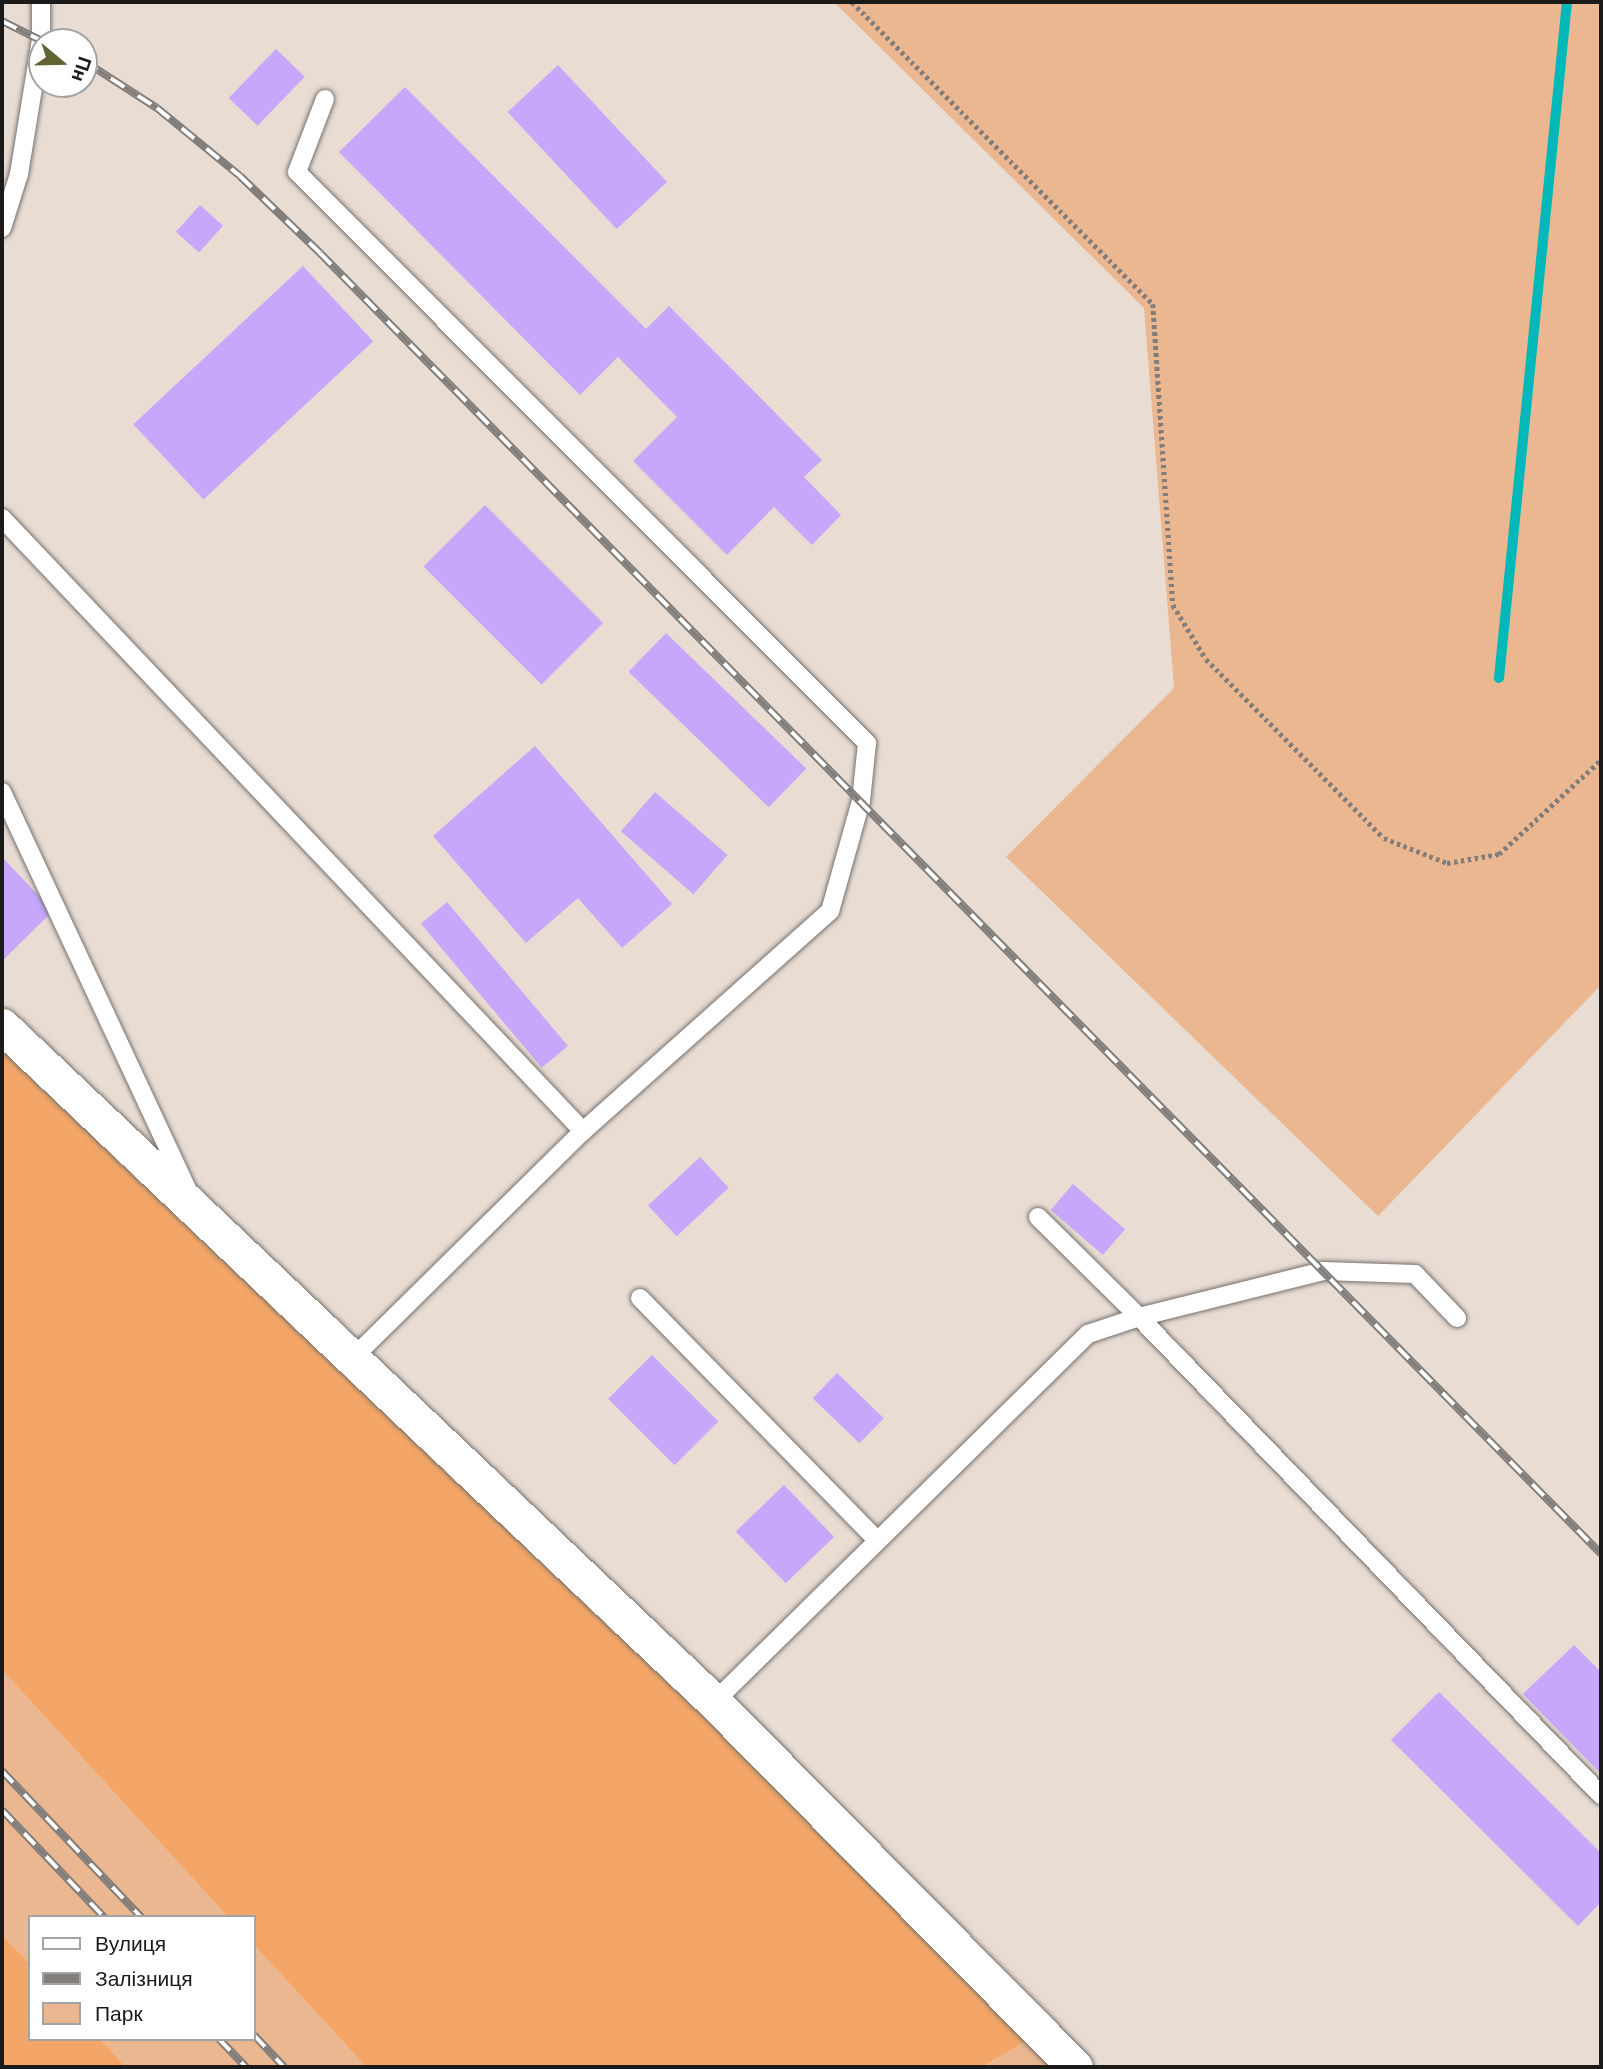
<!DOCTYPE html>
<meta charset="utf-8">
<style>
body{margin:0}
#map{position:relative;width:1603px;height:2069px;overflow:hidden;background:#eee9e5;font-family:Arial,sans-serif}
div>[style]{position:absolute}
.built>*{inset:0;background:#e8dcd3}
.green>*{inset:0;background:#eab790}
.forest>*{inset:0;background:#f3a668}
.stream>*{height:10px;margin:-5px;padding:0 5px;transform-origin:5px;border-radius:5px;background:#02b8b9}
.building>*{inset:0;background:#c6a7fb;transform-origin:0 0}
.path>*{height:4.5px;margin-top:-2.25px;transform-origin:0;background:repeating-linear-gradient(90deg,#807d7a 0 3.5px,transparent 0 7px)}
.roads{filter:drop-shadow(0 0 2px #76716e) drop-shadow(0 0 2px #76716e)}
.lane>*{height:18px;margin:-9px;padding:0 9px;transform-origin:9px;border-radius:9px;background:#fff}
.street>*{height:35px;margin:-17.5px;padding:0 17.5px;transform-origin:17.5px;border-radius:17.5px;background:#fff}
.rail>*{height:8px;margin-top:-4px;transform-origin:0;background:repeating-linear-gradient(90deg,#fff 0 16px,#817e7b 0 32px);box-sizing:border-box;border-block:2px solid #817e7b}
span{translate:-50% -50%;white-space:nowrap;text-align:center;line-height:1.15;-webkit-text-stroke:7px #fff;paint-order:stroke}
.frame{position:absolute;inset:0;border:4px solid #1b1a18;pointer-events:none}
.legend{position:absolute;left:28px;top:1915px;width:228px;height:126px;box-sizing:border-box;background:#fff;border:2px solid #a4a3a3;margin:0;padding:9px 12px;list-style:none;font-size:21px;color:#1b1a18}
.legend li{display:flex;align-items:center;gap:14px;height:35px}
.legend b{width:35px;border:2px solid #a4a3a3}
.north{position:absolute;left:28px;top:28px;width:70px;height:70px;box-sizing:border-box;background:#fff;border:2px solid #a4a3a3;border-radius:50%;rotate:109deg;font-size:19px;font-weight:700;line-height:28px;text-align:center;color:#1b1a18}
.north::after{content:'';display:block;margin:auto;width:24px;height:32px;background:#636431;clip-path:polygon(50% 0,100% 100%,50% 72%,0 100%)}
</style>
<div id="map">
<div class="built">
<div style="clip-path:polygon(evenodd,2px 2px,834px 2px,1144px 308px,1174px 688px,1006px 858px,1378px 1215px,1601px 985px,1601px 2067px,1075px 2067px,2px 1026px,2px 2px,42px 42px,84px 42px,84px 84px,42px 84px,42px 42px)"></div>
</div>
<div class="green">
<div style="clip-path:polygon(834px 2px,1601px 2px,1601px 985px,1378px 1216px,1006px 857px,1174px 688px,1144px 308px)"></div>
<div style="clip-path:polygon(2px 1670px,228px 1917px,30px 1917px,30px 1964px,2px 1935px)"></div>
<div style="clip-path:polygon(254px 1945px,366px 2067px,126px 2067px,100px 2039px,254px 2039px)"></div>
<div style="clip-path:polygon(1040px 2033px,1075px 2067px,982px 2067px)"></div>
</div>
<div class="forest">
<div style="clip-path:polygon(2px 1026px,1040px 2033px,982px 2067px,366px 2067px,254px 1945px,254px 1917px,228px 1917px,2px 1670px)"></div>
<div style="clip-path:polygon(2px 1935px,30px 1964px,30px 2039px,100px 2039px,126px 2067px,2px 2067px)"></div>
</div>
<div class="stream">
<div style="left:1499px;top:678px;width:679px;rotate:-84.26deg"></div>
</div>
<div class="building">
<div style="left:276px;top:49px;width:40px;height:68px;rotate:44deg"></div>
<div style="left:558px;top:65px;width:160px;height:69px;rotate:47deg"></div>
<div style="clip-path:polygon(405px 87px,646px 329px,669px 306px,822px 460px,804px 477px,841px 515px,812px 545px,774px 507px,727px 555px,633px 461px,677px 417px,618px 357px,580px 395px,339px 152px)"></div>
<div style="left:200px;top:205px;width:31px;height:36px;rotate:42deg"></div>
<div style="left:303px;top:266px;width:103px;height:232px;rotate:47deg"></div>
<div style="left:485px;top:505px;width:167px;height:87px;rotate:45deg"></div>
<div style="left:666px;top:633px;width:195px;height:54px;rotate:44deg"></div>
<div style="clip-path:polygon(535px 746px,672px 904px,622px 948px,578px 898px,526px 943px,433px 836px)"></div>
<div style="left:655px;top:792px;width:96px;height:52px;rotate:41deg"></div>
<div style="clip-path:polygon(2px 857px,53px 911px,2px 961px)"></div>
<div style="left:447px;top:902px;width:188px;height:34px;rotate:50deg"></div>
<div style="left:700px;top:1157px;width:42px;height:71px;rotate:47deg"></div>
<div style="left:1073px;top:1184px;width:69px;height:34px;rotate:41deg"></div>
<div style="left:652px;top:1355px;width:94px;height:62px;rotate:45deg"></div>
<div style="left:837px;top:1373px;width:65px;height:35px;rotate:44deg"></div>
<div style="left:784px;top:1485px;width:72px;height:67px;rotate:46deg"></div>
<div style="clip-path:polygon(1574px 1645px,1601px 1672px,1601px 1774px,1523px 1694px)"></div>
<div style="clip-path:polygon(1439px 1692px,1601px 1853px,1601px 1902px,1578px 1926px,1391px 1740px)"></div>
</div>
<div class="path">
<div style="left:852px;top:2px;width:426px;rotate:45.1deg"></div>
<div style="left:1153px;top:304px;width:302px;rotate:86.2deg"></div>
<div style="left:1173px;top:605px;width:63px;rotate:58.6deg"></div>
<div style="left:1206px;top:659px;width:252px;rotate:45.2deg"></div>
<div style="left:1384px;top:838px;width:68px;rotate:21.6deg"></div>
<div style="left:1447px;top:863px;width:53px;rotate:-9.8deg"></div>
<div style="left:1499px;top:854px;width:139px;rotate:-42.7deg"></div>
</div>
<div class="roads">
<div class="lane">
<div style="left:325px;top:99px;width:78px;rotate:111deg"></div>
<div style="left:297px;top:172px;width:807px;rotate:45.05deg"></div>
<div style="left:867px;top:743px;width:58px;rotate:95.9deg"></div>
<div style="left:861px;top:801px;width:114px;rotate:105.7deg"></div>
<div style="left:830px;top:911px;width:331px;rotate:138.3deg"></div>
<div style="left:583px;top:1131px;width:322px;rotate:135.4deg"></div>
<div style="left:2px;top:228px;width:57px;rotate:-72.5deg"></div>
<div style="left:19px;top:174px;width:136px;rotate:-80.7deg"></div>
<div style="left:41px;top:40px;width:38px;rotate:-90deg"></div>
<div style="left:2px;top:518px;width:845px;rotate:46.54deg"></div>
<div style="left:2px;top:792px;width:438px;rotate:65deg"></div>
<div style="left:1038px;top:1217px;width:142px;rotate:44.7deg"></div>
<div style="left:1139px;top:1317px;width:190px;rotate:-14deg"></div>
<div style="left:1323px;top:1271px;width:92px;rotate:1.9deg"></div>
<div style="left:1415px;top:1274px;width:61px;rotate:46.3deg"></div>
<div style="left:640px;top:1298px;width:339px;rotate:45.6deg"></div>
<div style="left:714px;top:1702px;width:525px;rotate:-44.54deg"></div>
<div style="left:1088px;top:1334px;width:54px;rotate:-18.4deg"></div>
<div style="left:1139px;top:1317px;width:665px;rotate:45.98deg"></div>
</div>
<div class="street">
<div style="left:2px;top:1026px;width:982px;rotate:43.51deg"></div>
<div style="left:714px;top:1702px;width:513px;rotate:45.32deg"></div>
</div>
</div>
<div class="rail">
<div style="left:2px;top:21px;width:47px;rotate:26.6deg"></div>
<div style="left:84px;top:61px;width:87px;rotate:32.8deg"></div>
<div style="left:157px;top:108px;width:107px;rotate:39.3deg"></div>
<div style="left:240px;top:176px;width:111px;rotate:43.9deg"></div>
<div style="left:320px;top:253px;width:1826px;rotate:45.44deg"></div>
<div style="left:2px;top:1771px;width:202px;rotate:46.4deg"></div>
<div style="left:2px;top:1810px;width:148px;rotate:46.4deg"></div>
<div style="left:254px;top:2035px;width:44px;rotate:46.8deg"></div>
<div style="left:219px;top:2039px;width:39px;rotate:46deg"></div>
</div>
<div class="frame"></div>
<ul class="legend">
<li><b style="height:9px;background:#fff"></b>Вулиця</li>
<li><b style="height:9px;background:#817e7b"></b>Залізниця</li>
<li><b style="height:19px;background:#eab790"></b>Парк</li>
</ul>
<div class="north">Пн</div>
</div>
